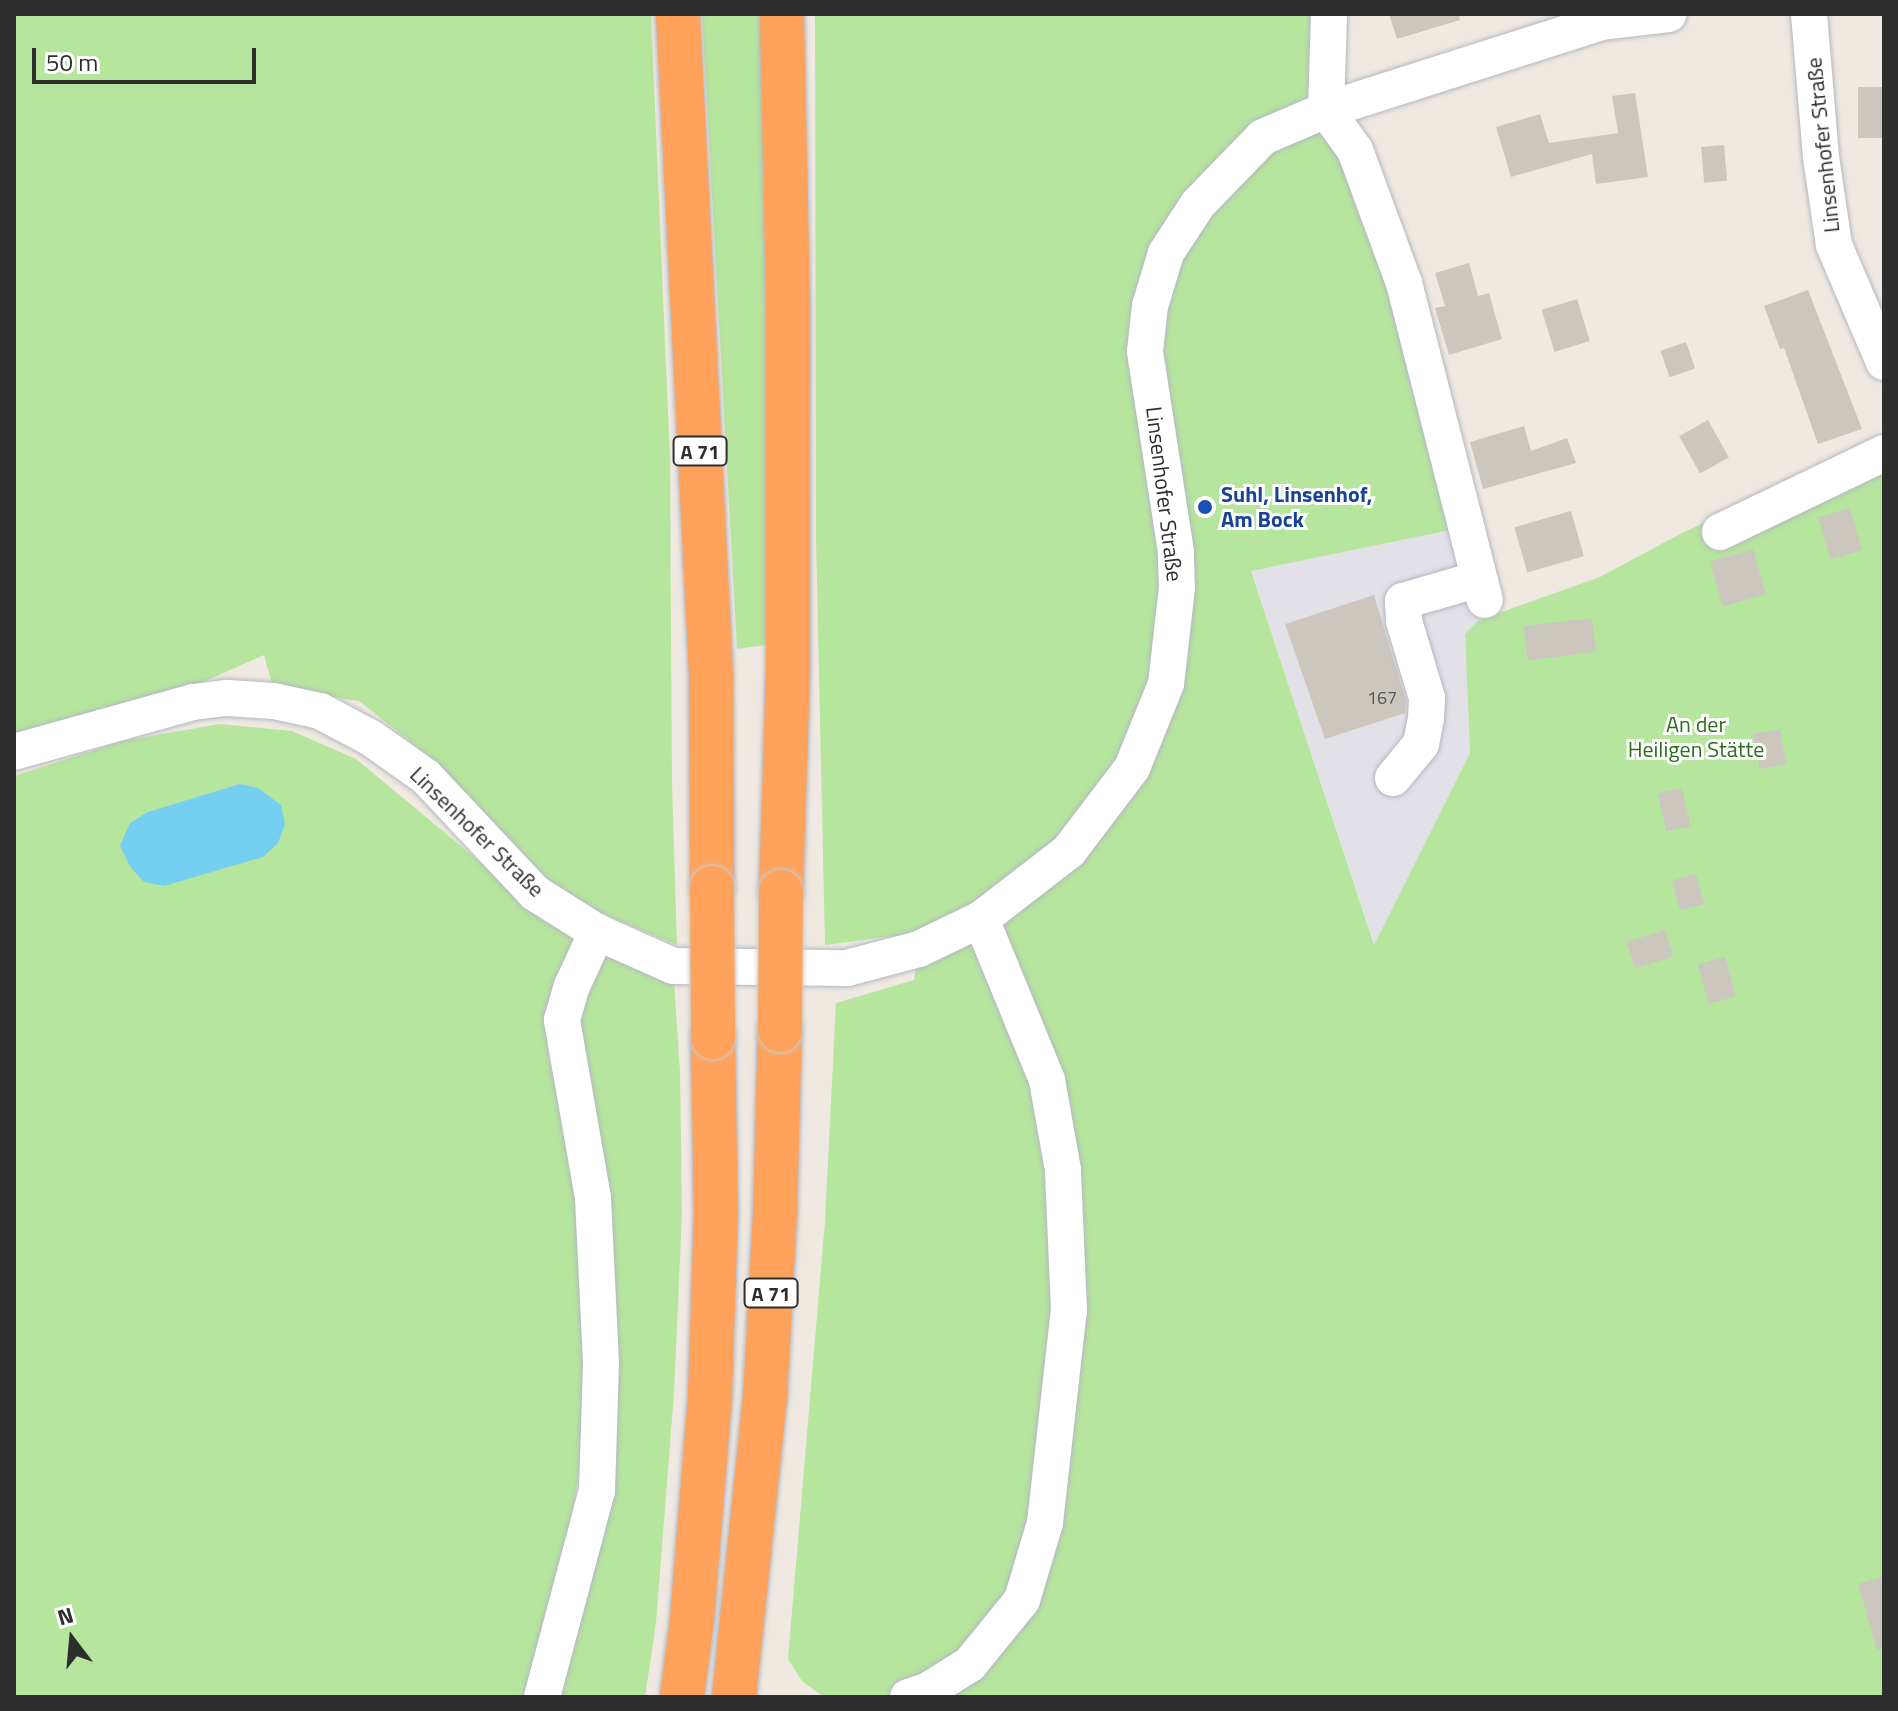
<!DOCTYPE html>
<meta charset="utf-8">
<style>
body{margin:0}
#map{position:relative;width:1898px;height:1711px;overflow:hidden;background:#efe9e1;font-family:"Titillium Web",sans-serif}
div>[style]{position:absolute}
.industrial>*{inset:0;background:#e3e1e8}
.green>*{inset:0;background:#b6e59e}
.water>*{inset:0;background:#75cff0}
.building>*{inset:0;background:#cbc7bf;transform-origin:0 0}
.roads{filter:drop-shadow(0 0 2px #b4b7c1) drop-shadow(0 0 2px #b4b7c1)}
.minor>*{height:36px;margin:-18px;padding:0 18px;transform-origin:18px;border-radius:18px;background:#fff}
.highway>*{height:44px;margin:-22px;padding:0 22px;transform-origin:22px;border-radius:22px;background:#ffa35c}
.bridges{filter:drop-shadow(0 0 2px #c9c9c9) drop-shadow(0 0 2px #c9c9c9)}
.highway-bridge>*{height:44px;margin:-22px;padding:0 22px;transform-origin:22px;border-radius:22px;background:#ffa35c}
.dots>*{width:22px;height:22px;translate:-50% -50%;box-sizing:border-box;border:4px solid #fff;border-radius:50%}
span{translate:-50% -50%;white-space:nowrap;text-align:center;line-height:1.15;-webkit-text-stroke:6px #fff;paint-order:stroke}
.number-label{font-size:18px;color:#555452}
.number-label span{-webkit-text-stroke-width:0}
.shield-label span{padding:2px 6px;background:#fff;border:2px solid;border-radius:6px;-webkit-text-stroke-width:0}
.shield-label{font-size:20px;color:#2e2e2e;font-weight:700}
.street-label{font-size:22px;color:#2e2e2e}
.transit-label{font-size:22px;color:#164399;font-weight:700}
.left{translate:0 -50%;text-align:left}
.park-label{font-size:22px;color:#2c6e1b}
.frame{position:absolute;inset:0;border:16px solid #2e2e2e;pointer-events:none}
.north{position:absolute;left:32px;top:1599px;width:80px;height:80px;-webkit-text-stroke:6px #fff;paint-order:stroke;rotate:344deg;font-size:22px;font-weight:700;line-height:32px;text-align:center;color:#2e2e2e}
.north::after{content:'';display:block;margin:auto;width:28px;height:36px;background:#2e2e2e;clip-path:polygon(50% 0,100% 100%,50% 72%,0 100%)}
.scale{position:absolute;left:32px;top:48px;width:224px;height:36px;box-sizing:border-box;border:4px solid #2e2e2e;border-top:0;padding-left:10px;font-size:24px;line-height:28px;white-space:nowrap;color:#2e2e2e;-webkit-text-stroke:6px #fff;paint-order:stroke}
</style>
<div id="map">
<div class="industrial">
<div style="clip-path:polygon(1455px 529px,1479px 620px,1465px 634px,1470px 753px,1375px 946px,1251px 570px)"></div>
</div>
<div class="green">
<div style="clip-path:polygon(14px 14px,651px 14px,670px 459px,672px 784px,677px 945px,570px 900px,518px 851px,439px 764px,359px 701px,273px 688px,264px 655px,194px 686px,14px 736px)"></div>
<div style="clip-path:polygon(702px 14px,765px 14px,766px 645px,737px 649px)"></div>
<div style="clip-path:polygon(815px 14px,1329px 14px,1326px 110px,1392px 289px,1455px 529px,1251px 571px,1374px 945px,1470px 753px,1465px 634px,1479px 620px,1600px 577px,1682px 533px,1884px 439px,1884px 1697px,824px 1697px,802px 1681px,788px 1659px,825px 1221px,836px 1003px,914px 980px,919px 949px,893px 936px,825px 945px,816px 539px)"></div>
<div style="clip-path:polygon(219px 724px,292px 731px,356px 759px,573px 939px,546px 1014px,548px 1054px,571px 1160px,587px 1312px,584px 1439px,565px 1560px,533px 1697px,14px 1697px,14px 776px,123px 741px)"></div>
<div style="clip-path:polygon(597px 932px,673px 966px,680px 1071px,682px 1214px,674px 1393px,656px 1623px,645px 1697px,542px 1697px,597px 1491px,562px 1020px)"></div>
</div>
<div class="water">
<div style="clip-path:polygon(240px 784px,258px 788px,281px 805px,285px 824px,278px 843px,263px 857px,164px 886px,144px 882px,131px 868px,120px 846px,130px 823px,148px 812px)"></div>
</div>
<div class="building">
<div style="clip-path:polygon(1389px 14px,1459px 14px,1460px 20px,1397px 39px)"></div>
<div style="left:1884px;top:87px;width:51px;height:26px;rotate:90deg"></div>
<div style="clip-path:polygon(1635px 93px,1648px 177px,1596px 184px,1592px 154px,1511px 177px,1496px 127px,1540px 114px,1549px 143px,1618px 133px,1612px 96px)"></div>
<div style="left:1724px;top:145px;width:36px;height:23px;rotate:85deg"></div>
<div style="clip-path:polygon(1469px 263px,1478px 296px,1489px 293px,1502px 339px,1449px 355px,1435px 308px,1445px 306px,1435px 273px)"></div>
<div style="clip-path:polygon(1808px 290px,1862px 429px,1818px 444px,1784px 348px,1780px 349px,1764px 306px)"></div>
<div style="left:1577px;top:299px;width:44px;height:37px;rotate:73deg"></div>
<div style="left:1686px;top:342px;width:28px;height:27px;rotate:71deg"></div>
<div style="left:1708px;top:420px;width:43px;height:33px;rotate:61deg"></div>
<div style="clip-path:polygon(1524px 426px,1531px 451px,1567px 438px,1576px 463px,1483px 489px,1470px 442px)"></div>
<div style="left:1850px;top:508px;width:44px;height:33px;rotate:74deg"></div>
<div style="left:1571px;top:511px;width:47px;height:59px;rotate:74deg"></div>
<div style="left:1753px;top:549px;width:47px;height:45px;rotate:74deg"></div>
<div style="clip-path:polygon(1374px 595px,1406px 701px,1405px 713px,1325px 739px,1285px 624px)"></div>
<div style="left:1592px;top:618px;width:34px;height:69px;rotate:83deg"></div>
<div style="left:1780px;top:729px;width:36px;height:27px;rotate:80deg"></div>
<div style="left:1682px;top:788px;width:39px;height:25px;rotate:77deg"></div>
<div style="left:1696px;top:874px;width:31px;height:25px;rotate:75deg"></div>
<div style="left:1665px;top:930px;width:28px;height:40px;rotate:73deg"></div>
<div style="left:1725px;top:957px;width:41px;height:28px;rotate:75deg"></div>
<div style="clip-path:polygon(1884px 1576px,1884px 1649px,1877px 1650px,1858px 1584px)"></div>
</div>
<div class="roads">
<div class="minor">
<div style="left:1809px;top:14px;width:144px;rotate:85.2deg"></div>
<div style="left:1821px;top:157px;width:89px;rotate:81.6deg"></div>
<div style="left:1834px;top:245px;width:127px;rotate:66.9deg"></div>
<div style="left:1326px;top:110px;width:49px;rotate:54.1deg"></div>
<div style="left:1355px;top:150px;width:142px;rotate:69.8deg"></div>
<div style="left:1404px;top:283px;width:327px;rotate:75.7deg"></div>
<div style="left:1326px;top:110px;width:96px;rotate:-88.2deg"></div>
<div style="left:1720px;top:532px;width:182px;rotate:-25.7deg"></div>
<div style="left:14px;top:752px;width:186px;rotate:-15.6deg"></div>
<div style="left:193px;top:702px;width:34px;rotate:-7deg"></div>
<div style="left:227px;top:698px;width:47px;rotate:3.7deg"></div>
<div style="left:274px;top:701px;width:47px;rotate:12.3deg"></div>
<div style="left:320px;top:711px;width:58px;rotate:27.9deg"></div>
<div style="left:371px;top:738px;width:67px;rotate:35.3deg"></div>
<div style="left:426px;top:777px;width:159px;rotate:46.8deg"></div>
<div style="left:535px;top:893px;width:73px;rotate:32.2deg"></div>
<div style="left:597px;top:932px;width:83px;rotate:24.1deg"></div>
<div style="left:673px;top:966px;width:174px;rotate:0.7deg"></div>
<div style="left:847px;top:968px;width:74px;rotate:-14.8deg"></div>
<div style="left:919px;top:949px;width:69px;rotate:-25.8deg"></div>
<div style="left:981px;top:919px;width:111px;rotate:-37.7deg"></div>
<div style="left:1069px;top:851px;width:104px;rotate:-52.8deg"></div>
<div style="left:1132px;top:768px;width:91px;rotate:-68deg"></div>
<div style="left:1166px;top:684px;width:97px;rotate:-83.5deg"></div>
<div style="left:1177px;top:588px;width:36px;rotate:-92deg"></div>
<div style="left:1176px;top:552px;width:203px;rotate:-98.8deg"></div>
<div style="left:1145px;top:351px;width:45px;rotate:-83.7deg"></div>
<div style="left:1150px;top:306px;width:55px;rotate:-73.2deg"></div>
<div style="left:1166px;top:253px;width:59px;rotate:-56.9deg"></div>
<div style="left:1198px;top:204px;width:93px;rotate:-45.9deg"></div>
<div style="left:1263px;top:137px;width:69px;rotate:-23.2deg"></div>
<div style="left:1326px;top:110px;width:290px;rotate:-17.7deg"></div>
<div style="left:1602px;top:22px;width:67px;rotate:-6.8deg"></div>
<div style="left:1393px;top:778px;width:44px;rotate:-50.5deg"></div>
<div style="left:1421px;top:744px;width:26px;rotate:-79deg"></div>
<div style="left:1426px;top:718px;width:20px;rotate:-87deg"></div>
<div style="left:1427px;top:698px;width:80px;rotate:-106.6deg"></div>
<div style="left:1404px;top:621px;width:20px;rotate:-93deg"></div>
<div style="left:1403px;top:601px;width:79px;rotate:-16.1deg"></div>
<div style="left:542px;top:1697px;width:213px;rotate:-75.1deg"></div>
<div style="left:597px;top:1491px;width:129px;rotate:-88.2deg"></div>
<div style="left:601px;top:1362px;width:164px;rotate:-92.8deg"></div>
<div style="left:593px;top:1198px;width:181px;rotate:-99.9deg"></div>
<div style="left:562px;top:1020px;width:35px;rotate:-74deg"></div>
<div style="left:572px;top:986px;width:60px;rotate:-65.2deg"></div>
<div style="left:908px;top:1697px;width:20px;rotate:-18deg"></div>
<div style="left:927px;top:1691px;width:51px;rotate:-32.1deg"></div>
<div style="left:970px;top:1664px;width:82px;rotate:-50.9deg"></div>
<div style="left:1022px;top:1600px;width:80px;rotate:-73.4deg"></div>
<div style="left:1045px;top:1523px;width:214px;rotate:-83.6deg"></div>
<div style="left:1069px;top:1310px;width:140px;rotate:-92.5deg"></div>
<div style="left:1063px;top:1170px;width:91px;rotate:-100.1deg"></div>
<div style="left:1047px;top:1080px;width:174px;rotate:-112.3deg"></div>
</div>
<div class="highway">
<div style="left:678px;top:14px;width:661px;rotate:87.14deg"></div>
<div style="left:711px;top:674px;width:214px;rotate:89.7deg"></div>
<div style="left:781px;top:892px;width:221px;rotate:-88.2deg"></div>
<div style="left:788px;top:671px;width:367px;rotate:-90deg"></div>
<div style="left:788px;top:304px;width:290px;rotate:-91.2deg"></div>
<div style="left:682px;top:1697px;width:78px;rotate:-82.6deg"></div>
<div style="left:692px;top:1620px;width:227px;rotate:-85.4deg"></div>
<div style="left:710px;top:1394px;width:179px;rotate:-88.1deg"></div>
<div style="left:716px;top:1215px;width:178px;rotate:-91deg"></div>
<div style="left:734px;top:1697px;width:301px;rotate:-84.1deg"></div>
<div style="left:765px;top:1398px;width:183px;rotate:-86.9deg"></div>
<div style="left:775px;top:1215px;width:185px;rotate:-88.5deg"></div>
</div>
</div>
<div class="bridges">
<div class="highway-bridge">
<div style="left:712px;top:888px;width:149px;rotate:89.6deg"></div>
<div style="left:780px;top:1030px;width:138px;rotate:-89.6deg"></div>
</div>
</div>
<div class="dots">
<div style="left:1205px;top:507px;background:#1a4fb4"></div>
</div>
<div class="number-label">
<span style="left:1382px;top:698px">167</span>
</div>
<div class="shield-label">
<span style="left:700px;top:451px">A 71</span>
<span style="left:771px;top:1293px">A 71</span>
</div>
<div class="street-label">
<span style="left:1823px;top:145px;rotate:-96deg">Linsenhofer Straße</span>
<span style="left:1164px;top:494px;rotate:83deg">Linsenhofer Straße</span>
<span style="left:477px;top:832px;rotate:44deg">Linsenhofer Straße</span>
</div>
<div class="transit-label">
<span class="left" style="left:1221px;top:507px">Suhl, Linsenhof,<br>Am Bock</span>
</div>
<div class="park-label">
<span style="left:1696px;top:737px">An der<br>Heiligen Stätte</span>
</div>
<div class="frame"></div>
<div class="north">N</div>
<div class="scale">50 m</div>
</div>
